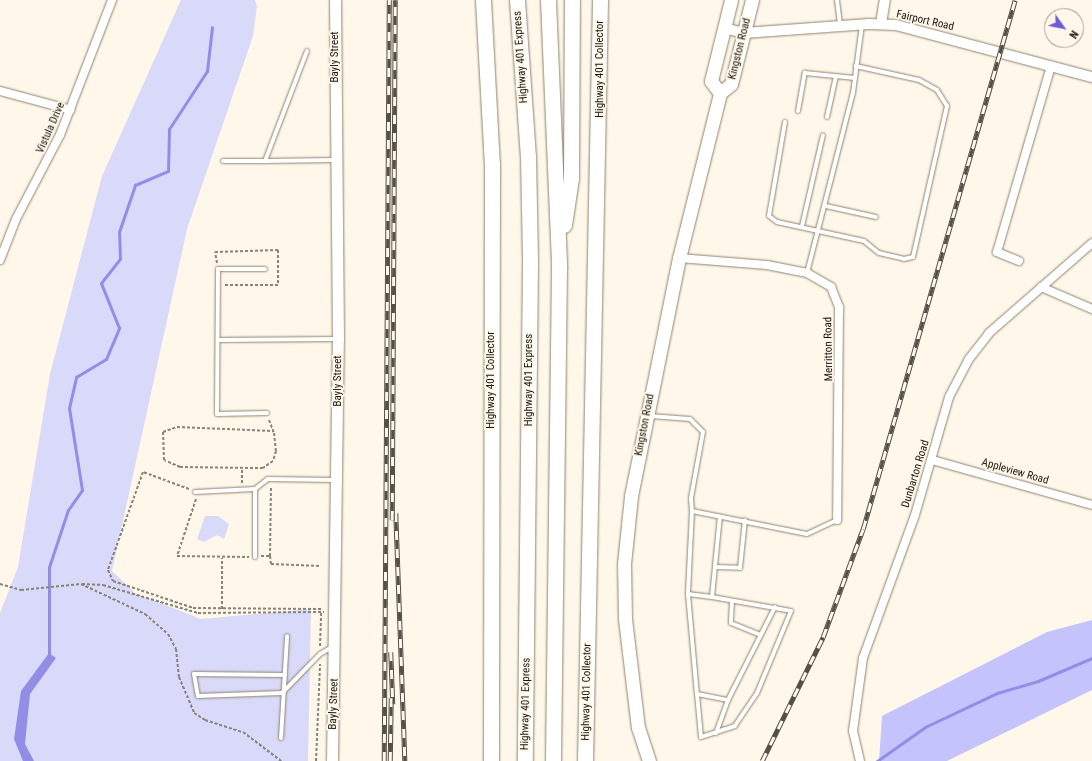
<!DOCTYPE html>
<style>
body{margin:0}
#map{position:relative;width:1092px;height:761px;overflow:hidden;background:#fff8ea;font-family:"Roboto Condensed",sans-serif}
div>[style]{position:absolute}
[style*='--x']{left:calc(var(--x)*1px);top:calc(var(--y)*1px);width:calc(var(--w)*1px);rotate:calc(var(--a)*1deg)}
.green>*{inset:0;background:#d9d9f9}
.forest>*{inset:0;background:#c4c3fb}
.water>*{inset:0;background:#938de7}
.stream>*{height:3px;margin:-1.5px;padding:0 1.5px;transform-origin:1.5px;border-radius:1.5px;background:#938de7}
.path>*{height:2px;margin-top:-1px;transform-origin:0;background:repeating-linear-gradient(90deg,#888378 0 3px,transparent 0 5px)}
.roads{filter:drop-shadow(0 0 1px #8e836f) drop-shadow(0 0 1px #8e836f)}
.service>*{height:4px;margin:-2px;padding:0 2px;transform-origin:2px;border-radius:2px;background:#fff}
.minor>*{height:8px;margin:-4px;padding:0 4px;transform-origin:4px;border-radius:4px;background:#fff}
.tertiary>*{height:10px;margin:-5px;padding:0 5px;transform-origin:5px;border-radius:5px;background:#fff}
.secondary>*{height:11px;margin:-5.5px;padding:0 5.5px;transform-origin:5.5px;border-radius:5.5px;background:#fff}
.primary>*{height:13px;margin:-6.5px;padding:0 6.5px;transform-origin:6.5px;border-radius:6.5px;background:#fff}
.motorway>*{height:15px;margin:-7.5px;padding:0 7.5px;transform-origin:7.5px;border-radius:7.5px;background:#fff}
.rail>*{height:4.5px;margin-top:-2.25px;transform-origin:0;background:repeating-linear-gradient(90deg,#fff8ea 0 9px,#545046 0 18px);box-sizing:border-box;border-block:1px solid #545046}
span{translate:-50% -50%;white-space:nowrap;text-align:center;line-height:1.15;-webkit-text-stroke:3.5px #fff8ea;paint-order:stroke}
.street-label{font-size:11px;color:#19150d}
.north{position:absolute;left:1044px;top:8px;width:40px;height:40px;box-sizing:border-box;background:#fff8ea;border:1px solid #a39d92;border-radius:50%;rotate:123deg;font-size:11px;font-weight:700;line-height:16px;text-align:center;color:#19150d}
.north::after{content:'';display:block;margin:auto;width:14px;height:18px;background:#6d5cd6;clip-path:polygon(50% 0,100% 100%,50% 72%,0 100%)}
</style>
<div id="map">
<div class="green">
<div style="clip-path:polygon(181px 0,255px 0,257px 6px,253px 36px,187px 229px,112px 571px,135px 593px,201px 619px,311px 609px,308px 761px,0 761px,0 613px,18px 567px,50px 374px,102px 176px)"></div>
<div style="clip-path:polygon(205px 516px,218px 516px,229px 524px,224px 539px,217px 535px,204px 542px,197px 539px)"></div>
</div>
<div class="forest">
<div style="clip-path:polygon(1092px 620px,1092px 690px,947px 761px,879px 761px,882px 716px,1047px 632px)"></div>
</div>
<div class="water">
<div style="clip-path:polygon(49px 653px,56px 658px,30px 694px,25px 744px,34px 761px,23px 761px,14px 739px,21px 691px)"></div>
</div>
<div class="stream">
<div style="--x:49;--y:653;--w:86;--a:-90"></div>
<div style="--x:49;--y:567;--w:60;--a:-71.6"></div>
<div style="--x:68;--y:510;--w:24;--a:-55"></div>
<div style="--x:82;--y:490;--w:83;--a:-99"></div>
<div style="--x:69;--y:408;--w:32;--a:-77"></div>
<div style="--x:76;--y:377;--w:35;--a:-31"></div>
<div style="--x:106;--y:359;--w:34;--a:-67"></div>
<div style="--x:119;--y:328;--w:48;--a:-111.8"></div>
<div style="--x:101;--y:283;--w:31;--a:-52"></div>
<div style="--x:120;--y:259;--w:27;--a:-92"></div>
<div style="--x:119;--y:232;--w:50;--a:-71.2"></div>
<div style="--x:135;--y:185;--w:36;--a:-23"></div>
<div style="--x:168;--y:171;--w:42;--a:-88.6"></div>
<div style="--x:169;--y:129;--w:69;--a:-56.8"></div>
<div style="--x:207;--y:71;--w:44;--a:-83.5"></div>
<div style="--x:877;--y:761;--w:59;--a:-35.3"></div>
<div style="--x:925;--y:727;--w:80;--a:-25.3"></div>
<div style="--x:997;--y:693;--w:43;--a:-16.3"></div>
<div style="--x:1038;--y:681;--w:59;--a:-23.1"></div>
</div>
<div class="path">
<div style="--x:217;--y:263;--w:11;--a:-100"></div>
<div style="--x:215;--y:252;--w:63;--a:-1.8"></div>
<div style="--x:278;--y:250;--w:35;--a:90"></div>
<div style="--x:278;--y:285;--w:55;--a:180"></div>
<div style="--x:269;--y:420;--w:14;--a:69"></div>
<div style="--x:274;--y:433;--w:18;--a:84"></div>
<div style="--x:276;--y:451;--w:10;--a:107"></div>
<div style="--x:273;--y:461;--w:12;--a:145"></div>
<div style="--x:263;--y:468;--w:83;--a:-179.3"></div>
<div style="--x:180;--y:467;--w:17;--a:-156"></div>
<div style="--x:164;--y:460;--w:28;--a:-92"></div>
<div style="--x:163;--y:432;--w:15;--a:-20"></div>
<div style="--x:177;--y:427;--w:96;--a:2.4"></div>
<div style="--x:242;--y:483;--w:15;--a:-90"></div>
<div style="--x:189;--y:489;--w:49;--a:-159.7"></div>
<div style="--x:143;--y:472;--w:104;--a:109.7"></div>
<div style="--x:108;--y:570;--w:12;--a:66"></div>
<div style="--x:113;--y:581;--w:84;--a:18.6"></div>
<div style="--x:193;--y:608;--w:128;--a:0.4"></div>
<div style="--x:196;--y:499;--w:60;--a:108.4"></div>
<div style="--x:177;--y:556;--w:72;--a:0.8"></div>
<div style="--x:261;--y:556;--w:9;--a:0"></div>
<div style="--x:270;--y:556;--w:70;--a:-89.2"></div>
<div style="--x:270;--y:556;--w:8;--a:83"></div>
<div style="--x:271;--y:564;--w:50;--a:2.3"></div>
<div style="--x:0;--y:584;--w:22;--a:16"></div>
<div style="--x:21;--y:590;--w:60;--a:-5.7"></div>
<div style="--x:81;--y:584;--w:71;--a:25.1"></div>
<div style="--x:145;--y:614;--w:30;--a:41"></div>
<div style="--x:168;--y:634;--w:17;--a:62"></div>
<div style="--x:176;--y:649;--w:28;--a:84"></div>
<div style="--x:179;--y:677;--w:39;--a:67"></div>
<div style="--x:194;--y:713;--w:13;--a:32"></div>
<div style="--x:205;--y:720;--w:40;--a:18"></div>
<div style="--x:243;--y:732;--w:48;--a:37.3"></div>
<div style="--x:82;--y:584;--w:21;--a:3"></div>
<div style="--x:103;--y:585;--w:99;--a:16.4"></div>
<div style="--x:198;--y:613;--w:126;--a:-0.5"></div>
<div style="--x:222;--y:609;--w:51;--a:-90"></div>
<div style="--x:320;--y:646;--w:34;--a:-88"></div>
<div style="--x:316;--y:761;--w:97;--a:-87.6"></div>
</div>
<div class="roads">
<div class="service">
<div style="--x:837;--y:0;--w:25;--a:83"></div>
<div style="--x:307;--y:51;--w:118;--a:110.9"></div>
<div style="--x:265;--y:161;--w:70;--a:-0.8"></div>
<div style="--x:798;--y:111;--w:39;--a:-80"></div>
<div style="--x:805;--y:73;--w:50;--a:5.7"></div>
<div style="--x:827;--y:117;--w:42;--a:-77.6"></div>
<div style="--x:785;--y:122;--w:95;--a:99.7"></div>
<div style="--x:769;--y:216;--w:10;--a:37"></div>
<div style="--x:777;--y:222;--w:89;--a:12.3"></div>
<div style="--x:864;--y:241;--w:19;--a:39"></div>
<div style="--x:879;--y:253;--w:26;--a:13"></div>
<div style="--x:904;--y:259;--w:9;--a:-13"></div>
<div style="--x:913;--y:257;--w:155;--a:-77.3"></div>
<div style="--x:947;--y:106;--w:19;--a:-122"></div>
<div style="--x:937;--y:90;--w:21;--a:-151"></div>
<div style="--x:919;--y:80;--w:65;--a:-167.5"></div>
<div style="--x:223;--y:161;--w:42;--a:0"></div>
<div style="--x:826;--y:206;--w:51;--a:12.4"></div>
<div style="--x:802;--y:226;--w:93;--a:-77"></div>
<div style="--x:265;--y:269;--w:47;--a:180"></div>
<div style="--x:218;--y:269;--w:145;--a:90.4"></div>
<div style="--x:217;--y:414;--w:50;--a:-1.1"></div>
<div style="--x:807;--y:273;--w:186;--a:-75.7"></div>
<div style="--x:853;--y:93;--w:69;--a:-82.5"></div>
<div style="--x:219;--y:340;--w:117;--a:-0.5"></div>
<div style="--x:650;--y:416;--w:40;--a:4.3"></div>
<div style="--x:690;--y:419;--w:18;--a:45"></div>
<div style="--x:703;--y:432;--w:67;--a:100.3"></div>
<div style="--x:691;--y:498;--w:13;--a:86"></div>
<div style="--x:692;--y:511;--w:117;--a:11.3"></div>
<div style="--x:807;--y:534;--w:33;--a:-25"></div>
<div style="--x:195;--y:492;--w:60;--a:-2.9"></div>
<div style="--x:255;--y:489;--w:16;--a:-38"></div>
<div style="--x:268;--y:479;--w:67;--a:0.9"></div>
<div style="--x:692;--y:511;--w:83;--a:92.8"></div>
<div style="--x:688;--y:594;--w:24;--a:7"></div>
<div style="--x:712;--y:597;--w:81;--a:-84.4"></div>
<div style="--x:255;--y:557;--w:68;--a:-90"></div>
<div style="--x:715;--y:567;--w:25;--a:2"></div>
<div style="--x:740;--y:568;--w:48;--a:-84.1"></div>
<div style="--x:688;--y:594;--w:100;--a:84.9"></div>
<div style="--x:712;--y:597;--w:80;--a:10"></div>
<div style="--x:791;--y:611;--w:89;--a:112.5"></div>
<div style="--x:757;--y:693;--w:40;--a:124"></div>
<div style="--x:735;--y:726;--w:36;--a:162"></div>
<div style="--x:701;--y:737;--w:43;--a:-95.3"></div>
<div style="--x:697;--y:694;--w:32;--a:11"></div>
<div style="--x:732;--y:601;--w:22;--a:93"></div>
<div style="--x:731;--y:623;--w:31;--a:22"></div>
<div style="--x:285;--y:675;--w:91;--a:-179.4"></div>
<div style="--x:194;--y:674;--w:22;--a:80"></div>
<div style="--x:198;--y:696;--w:84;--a:-2"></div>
<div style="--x:282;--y:693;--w:54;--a:-45.7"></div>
<div style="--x:320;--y:654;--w:14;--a:-30"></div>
<div style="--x:716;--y:733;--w:35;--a:-70"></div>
<div style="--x:728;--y:700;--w:104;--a:-63.2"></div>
<div style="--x:281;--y:738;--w:102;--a:-86.6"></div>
</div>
<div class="minor">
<div style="--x:0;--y:91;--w:73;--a:15"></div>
<div style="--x:679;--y:258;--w:88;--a:4.5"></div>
<div style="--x:767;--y:265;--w:41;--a:11.3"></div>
<div style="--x:807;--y:273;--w:28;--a:30"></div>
<div style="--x:831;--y:287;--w:22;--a:68"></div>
<div style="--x:839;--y:307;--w:213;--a:90.5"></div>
<div style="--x:0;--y:260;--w:44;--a:-68.7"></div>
<div style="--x:16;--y:219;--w:95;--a:-62.4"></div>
<div style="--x:60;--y:135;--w:145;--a:-68.9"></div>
<div style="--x:1019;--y:261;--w:24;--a:-158"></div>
<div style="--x:997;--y:252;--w:194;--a:-73.8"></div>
<div style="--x:1041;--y:287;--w:56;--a:23.3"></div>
<div style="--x:932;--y:460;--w:166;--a:15.7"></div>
<div style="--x:860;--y:761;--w:31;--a:-103"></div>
<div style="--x:853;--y:731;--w:74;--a:-82.2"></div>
<div style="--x:863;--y:658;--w:152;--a:-70"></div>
<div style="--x:915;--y:515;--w:123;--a:-73.9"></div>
<div style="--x:949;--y:397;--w:43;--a:-62.2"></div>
<div style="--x:969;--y:359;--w:33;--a:-52"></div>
<div style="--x:989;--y:333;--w:137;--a:-41.1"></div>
</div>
<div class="tertiary">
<div style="--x:881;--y:24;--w:24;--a:-81"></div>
<div style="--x:724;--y:28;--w:21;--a:14"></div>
<div style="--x:744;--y:33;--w:125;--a:-4.1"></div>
<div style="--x:869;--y:24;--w:27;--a:2"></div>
<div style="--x:896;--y:25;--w:203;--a:14.9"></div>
</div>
<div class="secondary">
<div style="--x:332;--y:761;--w:422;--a:-89.2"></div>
<div style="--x:338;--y:339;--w:339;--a:-90.5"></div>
</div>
<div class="primary">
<div style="--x:720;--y:93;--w:15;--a:-127"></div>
<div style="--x:711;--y:81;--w:83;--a:-76.1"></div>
<div style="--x:649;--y:761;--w:35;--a:-108"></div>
<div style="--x:638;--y:728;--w:110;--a:-96.8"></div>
<div style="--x:625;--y:619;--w:55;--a:-91"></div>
<div style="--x:624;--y:564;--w:68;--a:-84.1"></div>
<div style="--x:631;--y:496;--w:243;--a:-78.6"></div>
<div style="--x:679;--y:258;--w:170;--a:-76"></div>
<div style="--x:720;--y:93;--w:14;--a:-39"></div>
<div style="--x:731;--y:84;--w:87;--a:-76"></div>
</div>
<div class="motorway">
<div style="--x:483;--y:0;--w:164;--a:86.9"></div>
<div style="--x:492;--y:164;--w:597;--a:90.1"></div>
<div style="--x:517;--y:0;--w:156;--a:86"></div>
<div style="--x:528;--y:156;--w:107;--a:88.9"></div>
<div style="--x:530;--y:263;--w:498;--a:90.6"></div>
<div style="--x:548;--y:0;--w:268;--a:87.6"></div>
<div style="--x:559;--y:268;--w:493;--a:90.7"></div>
<div style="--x:564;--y:225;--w:48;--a:-81.5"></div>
<div style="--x:571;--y:178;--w:178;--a:-89.7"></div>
<div style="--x:585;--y:761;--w:761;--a:-88.87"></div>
</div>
</div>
<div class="rail">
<div style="--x:396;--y:513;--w:248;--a:87.9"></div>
<div style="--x:392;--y:520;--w:520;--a:-89.67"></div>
<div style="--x:391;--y:652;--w:52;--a:87.8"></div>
<div style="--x:384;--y:761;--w:761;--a:-89.62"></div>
<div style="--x:390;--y:761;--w:63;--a:-89.1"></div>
<div style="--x:762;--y:761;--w:138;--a:-63.8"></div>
<div style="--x:823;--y:637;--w:115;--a:-69.7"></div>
<div style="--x:863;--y:529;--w:550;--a:-73.97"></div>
</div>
<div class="street-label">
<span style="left:925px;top:21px;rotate:13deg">Fairport Road</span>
<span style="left:740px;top:49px;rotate:-76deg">Kingston Road</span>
<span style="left:335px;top:57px;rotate:-90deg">Bayly Street</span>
<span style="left:521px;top:57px;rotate:-94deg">Highway 401 Express</span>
<span style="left:600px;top:69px;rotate:-90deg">Highway 401 Collector</span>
<span style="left:51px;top:128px;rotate:-66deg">Vistula Drive</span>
<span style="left:829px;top:349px;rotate:-91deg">Merritton Road</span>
<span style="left:491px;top:380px;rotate:-90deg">Highway 401 Collector</span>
<span style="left:529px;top:380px;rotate:-90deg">Highway 401 Express</span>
<span style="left:338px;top:381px;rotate:-90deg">Bayly Street</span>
<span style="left:645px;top:425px;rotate:-79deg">Kingston Road</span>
<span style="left:1015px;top:472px;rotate:16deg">Appleview Road</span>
<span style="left:916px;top:474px;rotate:-73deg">Dunbarton Road</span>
<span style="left:587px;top:692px;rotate:-89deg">Highway 401 Collector</span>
<span style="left:334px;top:704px;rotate:-88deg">Bayly Street</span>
<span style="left:526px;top:704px;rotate:-89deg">Highway 401 Express</span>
</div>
<div class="north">N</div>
</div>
